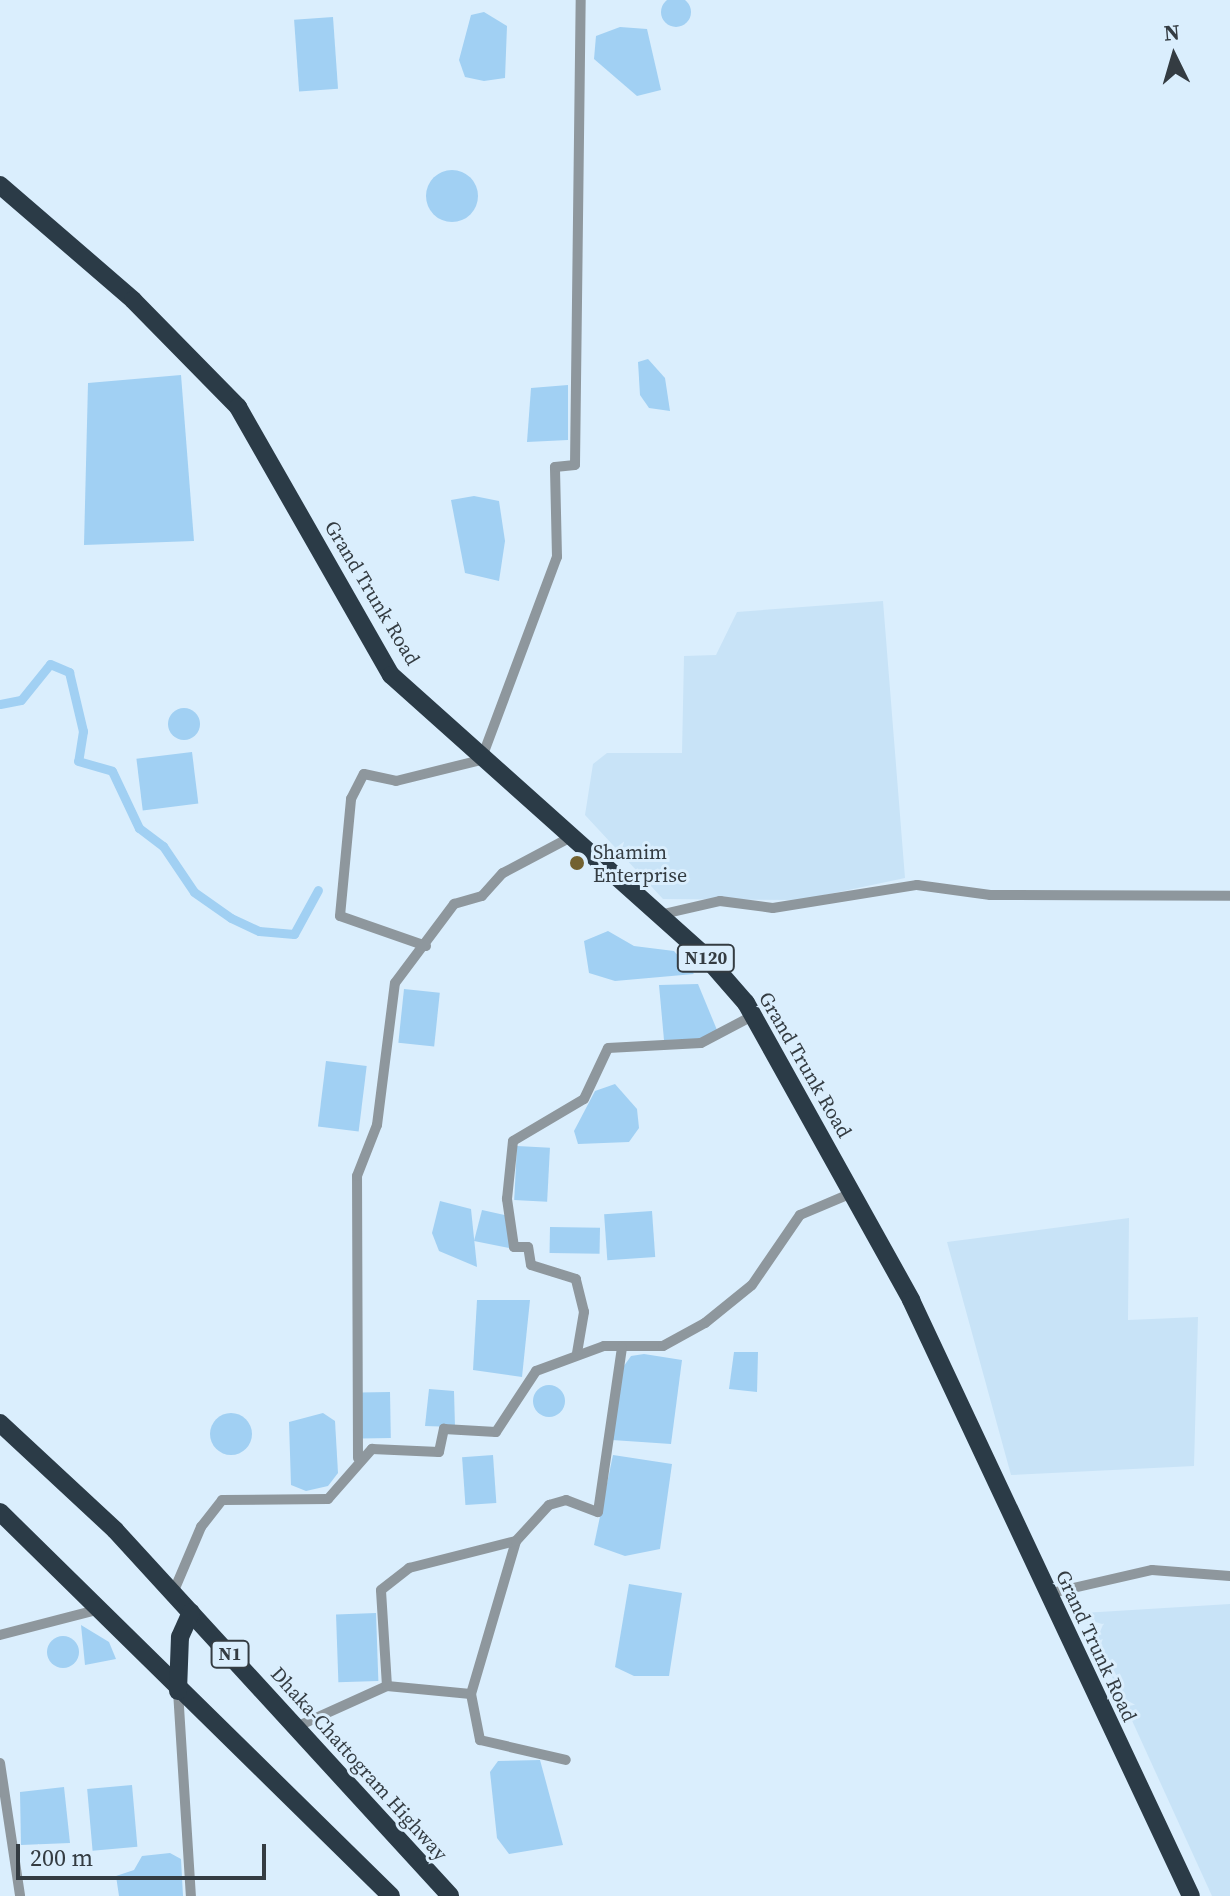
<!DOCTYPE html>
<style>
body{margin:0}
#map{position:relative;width:1230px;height:1896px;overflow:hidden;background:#daeefd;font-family:"Source Serif 4",serif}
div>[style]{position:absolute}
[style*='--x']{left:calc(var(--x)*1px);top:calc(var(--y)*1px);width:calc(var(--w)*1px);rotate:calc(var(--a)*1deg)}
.built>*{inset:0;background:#c8e3f7}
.water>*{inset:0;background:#a1d0f3;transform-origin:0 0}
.round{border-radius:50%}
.canal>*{height:9px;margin:-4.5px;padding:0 4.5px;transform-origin:4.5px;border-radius:4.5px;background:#a1d0f3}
.street>*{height:10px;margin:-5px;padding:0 5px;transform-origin:5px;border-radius:5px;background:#8e979d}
.highway>*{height:18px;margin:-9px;padding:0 9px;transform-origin:9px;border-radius:9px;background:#2b3b47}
.dots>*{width:22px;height:22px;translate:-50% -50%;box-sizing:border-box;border:4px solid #daeefd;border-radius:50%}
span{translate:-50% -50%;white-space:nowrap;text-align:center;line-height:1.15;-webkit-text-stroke:6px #daeefd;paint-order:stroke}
.shield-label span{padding:2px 6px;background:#daeefd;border:2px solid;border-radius:6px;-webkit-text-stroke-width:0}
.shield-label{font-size:18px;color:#343c42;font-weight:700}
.street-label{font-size:20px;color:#343c42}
.poi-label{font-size:20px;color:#343c42}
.left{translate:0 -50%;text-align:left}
.north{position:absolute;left:1134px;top:16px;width:80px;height:80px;-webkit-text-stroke:6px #daeefd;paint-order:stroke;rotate:355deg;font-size:22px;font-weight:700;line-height:32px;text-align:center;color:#343c42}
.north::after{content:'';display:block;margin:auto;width:28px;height:36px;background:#343c42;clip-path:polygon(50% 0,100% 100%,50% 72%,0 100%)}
.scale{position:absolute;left:16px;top:1844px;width:250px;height:36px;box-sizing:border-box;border:4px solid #343c42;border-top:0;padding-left:10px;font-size:24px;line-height:28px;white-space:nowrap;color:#343c42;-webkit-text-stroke:6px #daeefd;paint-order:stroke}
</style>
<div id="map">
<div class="built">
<div style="clip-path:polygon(883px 601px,905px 878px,801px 900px,663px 899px,585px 815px,593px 764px,607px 753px,682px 753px,684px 656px,716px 655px,737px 612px)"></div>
<div style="clip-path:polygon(1129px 1218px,1128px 1320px,1198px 1317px,1194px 1466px,1011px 1475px,947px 1242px)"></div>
<div style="clip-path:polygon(1230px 1604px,1230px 1896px,1212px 1896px,1083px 1613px)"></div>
</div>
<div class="water">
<div class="round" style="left:661px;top:-3px;width:30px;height:30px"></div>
<div style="clip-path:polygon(484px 12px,507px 26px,505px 78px,484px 81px,465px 77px,459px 60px,471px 15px)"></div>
<div style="left:333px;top:17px;width:72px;height:39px;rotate:86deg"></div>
<div style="clip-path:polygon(620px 27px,647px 29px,661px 90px,637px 96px,594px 59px,596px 36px)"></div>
<div class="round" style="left:426px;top:170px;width:52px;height:52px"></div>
<div style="clip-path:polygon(648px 359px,665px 378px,670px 411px,649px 408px,640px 395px,638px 362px)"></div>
<div style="clip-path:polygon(181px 375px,194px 541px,84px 545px,88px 383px)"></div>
<div style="clip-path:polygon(568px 385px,568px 440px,527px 442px,531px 388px)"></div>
<div style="clip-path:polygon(474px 496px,499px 501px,505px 541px,499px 581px,465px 573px,451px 500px)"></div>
<div class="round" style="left:168px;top:708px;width:32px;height:32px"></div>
<div style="left:192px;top:752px;width:52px;height:56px;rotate:83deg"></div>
<div style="clip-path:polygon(608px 931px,634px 946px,674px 951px,694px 974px,615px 981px,589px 973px,584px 941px)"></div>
<div style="clip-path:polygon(698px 984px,717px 1030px,702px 1039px,664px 1040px,659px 985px)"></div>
<div style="left:404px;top:989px;width:36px;height:54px;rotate:6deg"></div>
<div style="left:326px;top:1061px;width:41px;height:66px;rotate:7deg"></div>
<div style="clip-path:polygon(615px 1084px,637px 1109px,639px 1128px,629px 1142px,578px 1144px,574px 1131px,595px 1091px)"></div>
<div style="left:517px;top:1146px;width:33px;height:54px;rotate:3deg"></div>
<div style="clip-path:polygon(440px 1201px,471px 1209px,477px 1267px,439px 1251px,432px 1233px)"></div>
<div style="clip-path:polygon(482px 1210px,509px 1216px,509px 1248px,474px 1241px)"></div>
<div style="left:652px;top:1211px;width:46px;height:48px;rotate:86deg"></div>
<div style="left:550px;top:1227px;width:50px;height:26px;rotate:1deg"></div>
<div style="clip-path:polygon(477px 1300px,530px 1300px,522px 1377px,473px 1370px)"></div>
<div style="clip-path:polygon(734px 1352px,758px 1352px,757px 1392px,729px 1389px)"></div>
<div style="clip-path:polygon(644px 1354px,682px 1360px,671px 1444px,612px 1440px,621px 1370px,631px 1356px)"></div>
<div class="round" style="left:533px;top:1385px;width:32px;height:32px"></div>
<div style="clip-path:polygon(429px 1389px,454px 1391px,455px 1427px,425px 1426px)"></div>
<div style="left:390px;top:1392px;width:46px;height:30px;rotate:89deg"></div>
<div class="round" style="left:210px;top:1413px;width:42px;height:42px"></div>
<div style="clip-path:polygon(323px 1413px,335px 1421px,338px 1473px,328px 1486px,306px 1491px,291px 1485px,289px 1422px)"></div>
<div style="left:493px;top:1455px;width:48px;height:31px;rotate:86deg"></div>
<div style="clip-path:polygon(613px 1455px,672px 1464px,660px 1549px,625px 1556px,594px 1545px)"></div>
<div style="clip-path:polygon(629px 1584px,682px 1593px,669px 1676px,634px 1676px,615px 1667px)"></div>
<div style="left:376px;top:1613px;width:68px;height:40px;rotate:88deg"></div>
<div style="clip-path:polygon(81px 1625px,109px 1642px,116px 1659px,85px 1665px)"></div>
<div class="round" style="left:47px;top:1636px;width:32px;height:32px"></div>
<div style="clip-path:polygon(540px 1760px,563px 1845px,509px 1854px,497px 1838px,490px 1772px,498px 1761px)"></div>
<div style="left:132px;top:1785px;width:62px;height:45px;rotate:85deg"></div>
<div style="clip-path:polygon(64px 1787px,70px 1843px,21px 1845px,20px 1792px)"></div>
<div style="clip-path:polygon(170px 1853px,181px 1859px,183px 1896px,119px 1896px,116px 1876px,134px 1870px,142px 1856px)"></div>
</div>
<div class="canal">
<div style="--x:0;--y:704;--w:21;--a:-11"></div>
<div style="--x:21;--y:700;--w:46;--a:-51.1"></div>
<div style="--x:50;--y:664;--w:21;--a:23"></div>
<div style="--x:69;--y:672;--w:61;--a:76.7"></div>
<div style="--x:83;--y:731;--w:30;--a:99"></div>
<div style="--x:78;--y:761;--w:35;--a:16"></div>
<div style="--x:112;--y:771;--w:63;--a:64.7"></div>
<div style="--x:139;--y:828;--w:30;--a:37"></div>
<div style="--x:163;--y:846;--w:55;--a:56"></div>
<div style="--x:194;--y:892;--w:45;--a:35.1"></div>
<div style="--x:231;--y:918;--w:31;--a:25"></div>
<div style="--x:259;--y:931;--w:35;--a:5"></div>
<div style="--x:294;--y:934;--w:50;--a:-61.4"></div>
</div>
<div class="street">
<div style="--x:659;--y:915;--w:63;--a:-12.9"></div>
<div style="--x:720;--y:901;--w:53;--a:7.5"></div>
<div style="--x:773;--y:908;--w:146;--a:-9.1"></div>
<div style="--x:917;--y:885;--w:74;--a:7.8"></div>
<div style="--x:990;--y:895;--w:240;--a:0.2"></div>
<div style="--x:426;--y:946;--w:91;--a:-160.8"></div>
<div style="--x:340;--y:916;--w:118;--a:-84.6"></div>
<div style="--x:351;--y:799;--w:28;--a:-63"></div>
<div style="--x:364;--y:774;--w:33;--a:12"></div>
<div style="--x:396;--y:781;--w:88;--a:-13.9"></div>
<div style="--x:481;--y:760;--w:217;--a:-69.5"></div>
<div style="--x:557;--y:557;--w:90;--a:-91.3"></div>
<div style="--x:555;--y:467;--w:20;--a:-6"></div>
<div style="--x:575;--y:465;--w:465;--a:-89.3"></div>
<div style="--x:577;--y:1353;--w:42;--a:-80.3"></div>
<div style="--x:584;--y:1312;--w:34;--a:-104"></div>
<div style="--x:576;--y:1279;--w:47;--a:-162.7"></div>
<div style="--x:531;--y:1265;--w:18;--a:-99"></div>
<div style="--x:528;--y:1247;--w:14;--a:180"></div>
<div style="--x:514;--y:1247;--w:49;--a:-98.3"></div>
<div style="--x:507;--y:1199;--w:58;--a:-84.1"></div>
<div style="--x:513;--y:1141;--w:82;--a:-30.6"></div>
<div style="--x:584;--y:1099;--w:56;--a:-64.8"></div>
<div style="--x:608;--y:1048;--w:93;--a:-3.1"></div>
<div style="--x:701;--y:1043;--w:60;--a:-27.8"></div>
<div style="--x:358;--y:1458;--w:282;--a:-90.2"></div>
<div style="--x:357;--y:1176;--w:55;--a:-68.6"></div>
<div style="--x:377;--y:1125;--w:143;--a:-82.8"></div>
<div style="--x:395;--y:983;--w:99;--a:-53.2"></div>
<div style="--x:454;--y:904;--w:29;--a:-16"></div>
<div style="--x:482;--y:896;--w:31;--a:-48"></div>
<div style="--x:503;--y:873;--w:79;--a:-27.9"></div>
<div style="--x:173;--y:1593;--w:72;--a:-67"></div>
<div style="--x:201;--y:1527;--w:34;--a:-52"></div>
<div style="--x:222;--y:1500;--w:106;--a:-0.5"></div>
<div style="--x:328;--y:1499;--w:67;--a:-48.7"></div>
<div style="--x:372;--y:1449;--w:67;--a:2.6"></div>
<div style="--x:439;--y:1452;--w:24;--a:-78"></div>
<div style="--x:444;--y:1429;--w:52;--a:3.3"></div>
<div style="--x:496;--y:1432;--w:73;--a:-56.7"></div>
<div style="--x:536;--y:1371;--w:72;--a:-20.2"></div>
<div style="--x:604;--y:1346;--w:59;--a:0"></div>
<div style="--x:663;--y:1346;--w:48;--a:-28.7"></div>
<div style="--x:705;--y:1323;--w:60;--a:-39"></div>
<div style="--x:752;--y:1285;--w:85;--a:-55.6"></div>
<div style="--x:800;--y:1215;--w:56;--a:-22.9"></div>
<div style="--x:1047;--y:1594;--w:108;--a:-12.9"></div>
<div style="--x:1152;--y:1570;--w:78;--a:4.4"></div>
<div style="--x:0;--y:1635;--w:100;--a:-14.5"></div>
<div style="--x:387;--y:1686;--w:84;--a:5.4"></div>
<div style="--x:471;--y:1694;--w:47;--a:78.9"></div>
<div style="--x:480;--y:1740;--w:88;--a:13.1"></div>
<div style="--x:178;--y:1691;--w:205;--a:86.4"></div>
<div style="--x:471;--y:1694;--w:159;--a:-73.6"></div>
<div style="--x:296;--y:1727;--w:100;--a:-24.3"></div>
<div style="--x:387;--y:1686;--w:96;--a:-93.6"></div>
<div style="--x:381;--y:1590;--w:36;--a:-38"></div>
<div style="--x:409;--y:1568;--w:110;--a:-14.2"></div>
<div style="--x:516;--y:1541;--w:49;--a:-47.5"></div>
<div style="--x:549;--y:1505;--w:18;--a:-16"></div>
<div style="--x:566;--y:1500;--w:34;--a:21"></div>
<div style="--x:598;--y:1512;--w:166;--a:-81.7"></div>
<div style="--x:0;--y:1763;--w:134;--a:81.4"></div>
</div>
<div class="highway">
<div style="--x:0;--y:185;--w:176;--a:40.8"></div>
<div style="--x:133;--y:300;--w:150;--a:45.5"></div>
<div style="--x:238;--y:407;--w:309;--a:60.3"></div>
<div style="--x:391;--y:675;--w:421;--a:41.8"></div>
<div style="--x:705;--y:956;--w:62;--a:48.9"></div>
<div style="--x:746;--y:1003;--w:340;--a:60.9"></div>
<div style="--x:911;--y:1300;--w:658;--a:64.84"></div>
<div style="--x:0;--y:1423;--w:157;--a:42.9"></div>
<div style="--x:115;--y:1530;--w:496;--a:47.5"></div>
<div style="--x:0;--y:1512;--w:548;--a:44.48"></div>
<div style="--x:178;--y:1691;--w:54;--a:-87.9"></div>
<div style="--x:180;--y:1637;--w:27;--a:-66"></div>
</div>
<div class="dots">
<div style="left:577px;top:863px;background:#736230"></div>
</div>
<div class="shield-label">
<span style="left:706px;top:958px">N120</span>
<span style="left:230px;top:1654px">N1</span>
</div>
<div class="street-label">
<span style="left:372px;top:593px;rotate:59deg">Grand Trunk Road</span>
<span style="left:805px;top:1065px;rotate:60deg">Grand Trunk Road</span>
<span style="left:1096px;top:1646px;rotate:65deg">Grand Trunk Road</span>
<span style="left:359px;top:1764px;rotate:48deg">Dhaka-Chattogram Highway</span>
</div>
<div class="poi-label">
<span class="left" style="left:593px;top:864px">Shamim<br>Enterprise</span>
</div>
<div class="north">N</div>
<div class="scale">200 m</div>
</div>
